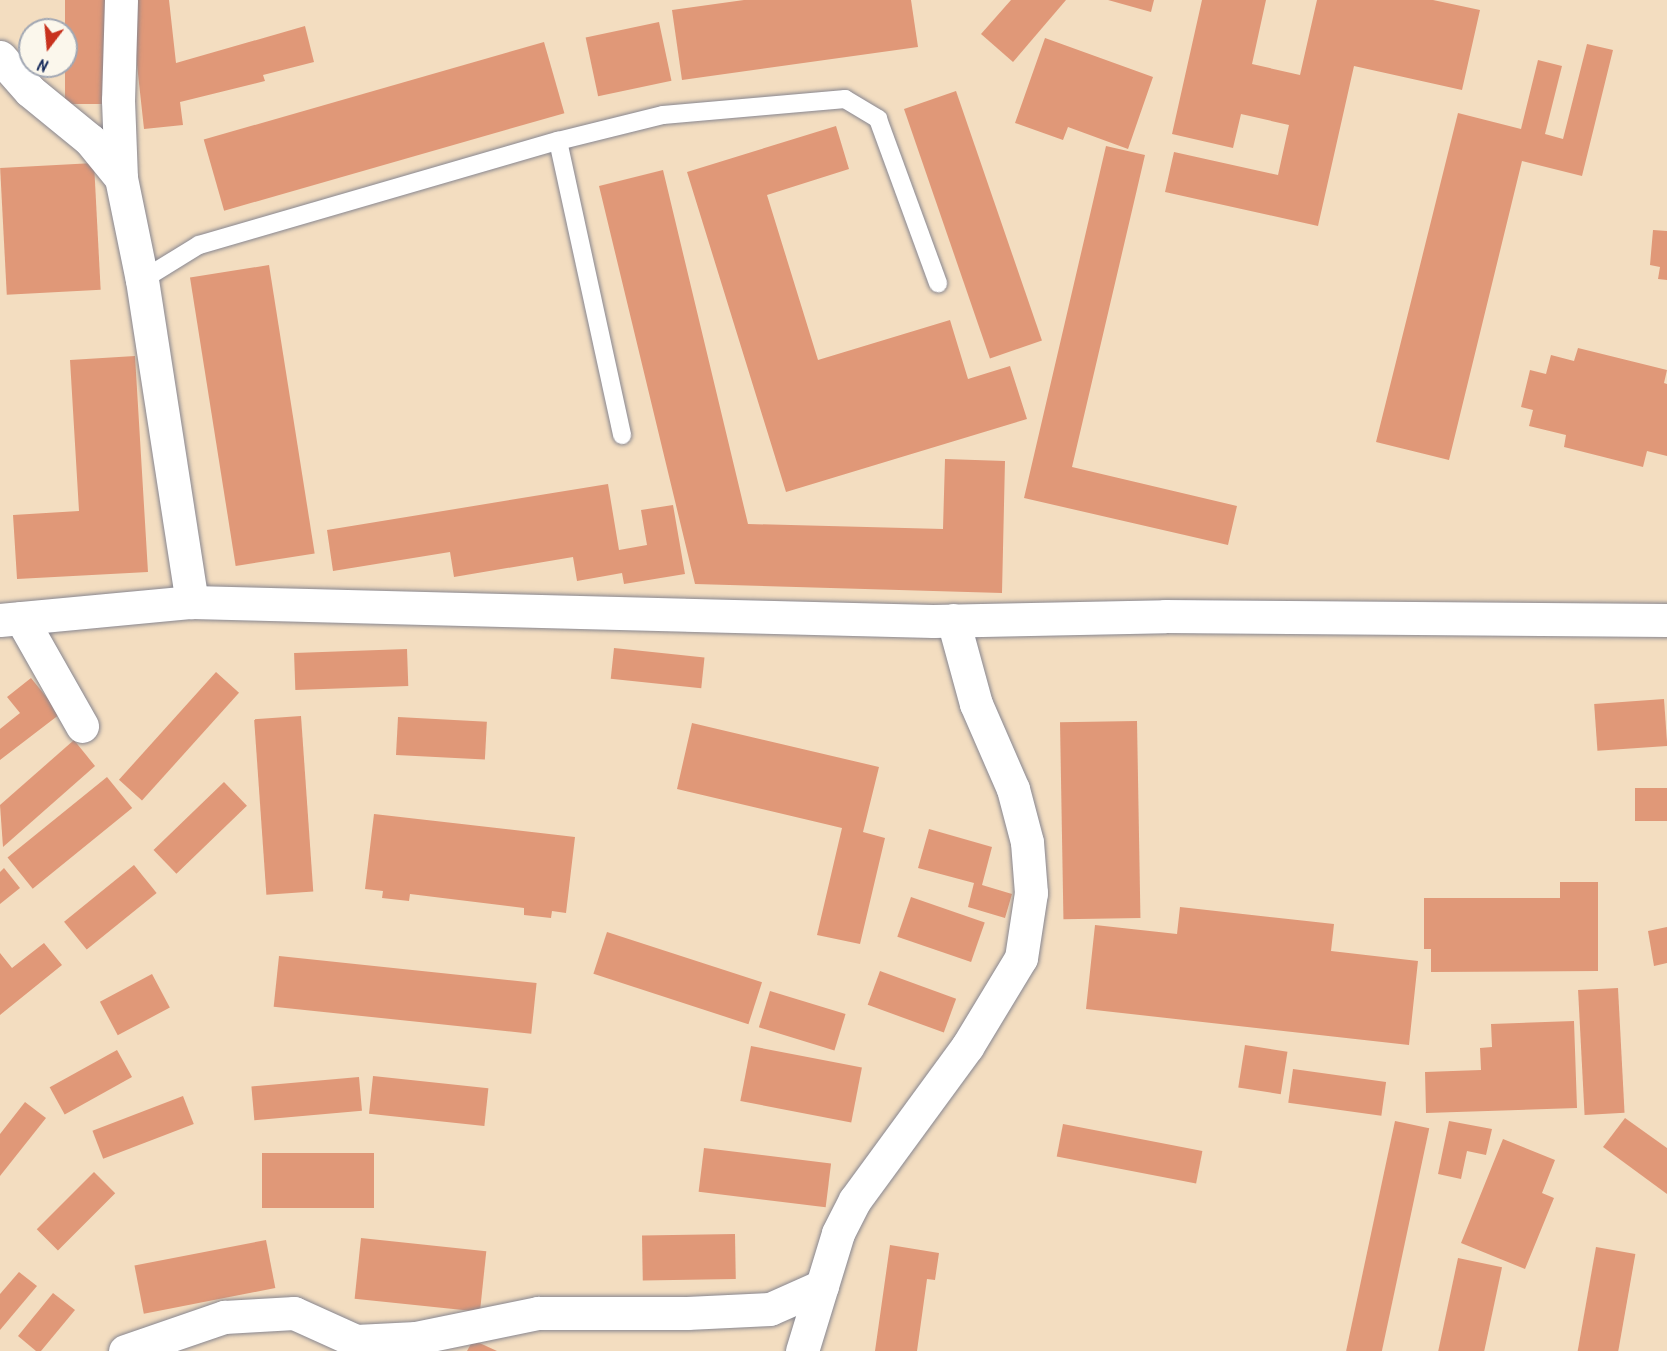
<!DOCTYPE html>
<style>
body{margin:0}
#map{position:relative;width:1667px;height:1351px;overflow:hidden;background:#f3ddc0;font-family:Kalam,sans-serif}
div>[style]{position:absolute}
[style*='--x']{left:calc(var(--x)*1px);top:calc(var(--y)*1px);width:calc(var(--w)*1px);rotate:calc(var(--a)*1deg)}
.building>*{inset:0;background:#e09878;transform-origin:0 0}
.roads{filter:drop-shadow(0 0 2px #87868f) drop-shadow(0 0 2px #87868f)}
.service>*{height:18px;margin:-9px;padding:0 9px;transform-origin:9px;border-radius:9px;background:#fff}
.minor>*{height:33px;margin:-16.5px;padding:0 16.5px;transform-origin:16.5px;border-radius:16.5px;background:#fff}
.tertiary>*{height:33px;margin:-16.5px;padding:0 16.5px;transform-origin:16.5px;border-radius:16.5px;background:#fff}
span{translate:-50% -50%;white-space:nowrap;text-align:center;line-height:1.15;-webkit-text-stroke:4.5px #fbf7ec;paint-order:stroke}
.north{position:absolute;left:18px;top:18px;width:60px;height:60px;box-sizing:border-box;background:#fbf7ec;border:2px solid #a1a7b3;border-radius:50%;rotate:196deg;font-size:16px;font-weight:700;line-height:24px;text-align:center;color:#1b2f5e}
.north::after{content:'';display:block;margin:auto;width:21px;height:27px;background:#c8321e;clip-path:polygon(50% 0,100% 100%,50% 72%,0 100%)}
</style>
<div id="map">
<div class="building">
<div style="left:65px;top:0;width:45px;height:104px"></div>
<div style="clip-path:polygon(130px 0,169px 0,176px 63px,305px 26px,314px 62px,263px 75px,265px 81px,180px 102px,183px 125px,144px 129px)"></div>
<div style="clip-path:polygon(744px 0,911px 0,918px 47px,682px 80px,672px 10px)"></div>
<div style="clip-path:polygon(1011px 0,1066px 0,1013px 62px,981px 34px)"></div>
<div style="clip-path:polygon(1108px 0,1154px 0,1151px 12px)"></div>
<div style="clip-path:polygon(1202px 0,1266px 0,1252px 64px,1300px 75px,1317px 0,1433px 0,1480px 10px,1462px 90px,1354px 66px,1318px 226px,1165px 192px,1174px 152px,1278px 175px,1289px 125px,1241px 114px,1233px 148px,1172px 134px)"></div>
<div style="left:659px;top:22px;width:60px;height:75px;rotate:78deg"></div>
<div style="clip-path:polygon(1045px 38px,1153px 77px,1128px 149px,1068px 127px,1063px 140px,1015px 123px)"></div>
<div style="left:544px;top:42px;width:74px;height:354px;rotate:74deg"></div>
<div style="clip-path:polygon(1587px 44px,1613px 50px,1582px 176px,1522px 161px,1449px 460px,1376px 442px,1458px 113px,1521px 129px,1538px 60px,1562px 66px,1545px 134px,1563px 139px)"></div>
<div style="left:956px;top:91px;width:264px;height:55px;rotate:71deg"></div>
<div style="clip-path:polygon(836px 126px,849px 169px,767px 195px,818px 360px,950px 320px,968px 379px,1010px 366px,1027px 419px,786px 492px,687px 172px)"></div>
<div style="clip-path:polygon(1106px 146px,1145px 155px,1072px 467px,1237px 506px,1228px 545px,1024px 498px)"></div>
<div style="left:94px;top:163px;width:127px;height:94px;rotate:87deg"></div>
<div style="clip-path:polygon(663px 170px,748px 524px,943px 529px,945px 459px,1005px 461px,1002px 593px,695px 584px,599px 186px)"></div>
<div style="clip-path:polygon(1653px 230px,1667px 231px,1667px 280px,1658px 279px,1660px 267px,1650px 265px)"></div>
<div style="left:269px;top:265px;width:292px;height:80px;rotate:81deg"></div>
<div style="clip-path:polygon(1578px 348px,1667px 370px,1664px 383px,1667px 384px,1667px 456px,1647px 451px,1643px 467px,1564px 447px,1566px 435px,1529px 426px,1533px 410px,1521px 407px,1530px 370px,1546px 374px,1551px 355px,1574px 361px)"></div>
<div style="clip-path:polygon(135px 356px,148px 572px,17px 579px,13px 515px,79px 511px,70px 360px)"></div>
<div style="clip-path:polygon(608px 484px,619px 550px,647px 545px,641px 510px,673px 505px,685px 574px,624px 584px,622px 573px,577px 581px,573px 557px,454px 577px,450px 552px,333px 571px,327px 530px)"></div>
<div style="left:614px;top:648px;width:91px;height:31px;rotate:6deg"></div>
<div style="left:407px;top:649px;width:37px;height:113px;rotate:88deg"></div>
<div style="left:216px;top:672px;width:31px;height:145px;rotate:42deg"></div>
<div style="clip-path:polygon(31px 678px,60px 714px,0 760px,0 729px,20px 713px,7px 697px)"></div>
<div style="left:1664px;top:699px;width:47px;height:70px;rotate:86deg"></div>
<div style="left:301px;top:716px;width:176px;height:47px;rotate:86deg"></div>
<div style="left:398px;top:717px;width:89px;height:38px;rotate:3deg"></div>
<div style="left:1137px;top:721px;width:197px;height:77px;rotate:89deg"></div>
<div style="clip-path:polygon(692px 723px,879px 767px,863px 832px,885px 838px,860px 944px,817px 935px,842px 828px,677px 789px)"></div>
<div style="clip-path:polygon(74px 740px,95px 766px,3px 847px,0 805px)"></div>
<div style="left:107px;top:777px;width:40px;height:128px;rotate:51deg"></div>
<div style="left:224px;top:782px;width:33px;height:98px;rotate:46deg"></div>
<div style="left:1635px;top:788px;width:32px;height:33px"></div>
<div style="clip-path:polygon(374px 814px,575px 837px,566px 913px,552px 911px,551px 918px,524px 915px,524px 908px,410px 894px,409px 901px,382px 898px,383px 891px,365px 889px)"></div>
<div style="clip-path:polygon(929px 829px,992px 847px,982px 885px,1012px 894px,1005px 918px,968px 907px,974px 883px,918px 868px)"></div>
<div style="left:134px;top:865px;width:36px;height:90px;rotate:51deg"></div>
<div style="clip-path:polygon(4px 868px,20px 888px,0 904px,0 872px)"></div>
<div style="clip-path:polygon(1560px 882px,1598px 882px,1598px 971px,1431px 972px,1431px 949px,1424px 949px,1424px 898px,1560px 898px)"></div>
<div style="left:911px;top:897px;width:78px;height:42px;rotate:19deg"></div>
<div style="clip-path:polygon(1180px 907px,1334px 924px,1331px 951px,1418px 961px,1409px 1045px,1086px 1009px,1095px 925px,1177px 934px)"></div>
<div style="clip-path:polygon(1667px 927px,1667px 963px,1654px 966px,1648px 931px)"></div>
<div style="left:607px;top:932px;width:163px;height:44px;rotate:18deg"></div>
<div style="clip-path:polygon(44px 943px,62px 965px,0 1015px,0 953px,12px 968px)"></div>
<div style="left:279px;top:956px;width:259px;height:51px;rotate:6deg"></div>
<div style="left:880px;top:971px;width:81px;height:36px;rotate:20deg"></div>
<div style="left:152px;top:974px;width:38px;height:59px;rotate:62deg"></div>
<div style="left:1618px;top:988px;width:125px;height:40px;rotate:87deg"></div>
<div style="left:770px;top:991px;width:79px;height:38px;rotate:17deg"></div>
<div style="clip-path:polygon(1574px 1021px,1577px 1108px,1426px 1113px,1425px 1072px,1481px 1070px,1480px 1048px,1492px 1047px,1491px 1024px)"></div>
<div style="left:1245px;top:1045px;width:43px;height:43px;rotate:9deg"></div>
<div style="left:751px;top:1046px;width:113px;height:56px;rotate:11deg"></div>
<div style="left:117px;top:1050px;width:31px;height:77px;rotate:61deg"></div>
<div style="left:1293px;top:1069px;width:94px;height:34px;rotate:8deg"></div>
<div style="left:373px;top:1076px;width:116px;height:38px;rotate:6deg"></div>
<div style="left:359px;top:1077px;width:34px;height:108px;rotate:85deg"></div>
<div style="left:183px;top:1096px;width:30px;height:97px;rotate:69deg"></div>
<div style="clip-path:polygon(25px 1102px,46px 1118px,0 1176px,0 1134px)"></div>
<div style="clip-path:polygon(1625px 1118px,1667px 1148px,1667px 1194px,1603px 1147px)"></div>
<div style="left:1395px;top:1121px;width:35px;height:235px;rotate:12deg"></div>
<div style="clip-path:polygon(1449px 1121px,1492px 1129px,1486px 1155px,1467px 1151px,1461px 1179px,1438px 1174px)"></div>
<div style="left:1063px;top:1124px;width:142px;height:33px;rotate:11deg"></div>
<div style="clip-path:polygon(1503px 1139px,1555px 1160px,1542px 1193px,1554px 1198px,1525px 1269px,1461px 1243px)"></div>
<div style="left:704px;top:1148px;width:128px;height:44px;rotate:7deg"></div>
<div style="left:262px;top:1153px;width:112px;height:55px"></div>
<div style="left:94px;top:1172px;width:30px;height:81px;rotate:45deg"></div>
<div style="left:735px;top:1234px;width:45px;height:93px;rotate:89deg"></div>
<div style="left:361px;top:1238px;width:126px;height:61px;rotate:6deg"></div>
<div style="left:266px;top:1240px;width:49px;height:134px;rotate:79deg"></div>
<div style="clip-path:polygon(890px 1245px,939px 1253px,935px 1280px,927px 1279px,917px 1351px,875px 1351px)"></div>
<div style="left:1596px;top:1247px;width:40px;height:106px;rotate:10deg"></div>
<div style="left:1458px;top:1258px;width:45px;height:95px;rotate:12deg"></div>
<div style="clip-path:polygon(19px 1272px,37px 1286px,0 1330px,0 1294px)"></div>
<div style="clip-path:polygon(53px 1293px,75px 1310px,41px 1351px,36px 1351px,18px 1336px)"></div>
<div style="clip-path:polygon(473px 1340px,497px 1351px,467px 1351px)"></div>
</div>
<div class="roads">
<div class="service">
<div style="--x:558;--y:141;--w:301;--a:77.7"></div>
<div style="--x:142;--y:280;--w:67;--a:-31.6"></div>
<div style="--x:199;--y:245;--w:374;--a:-16.2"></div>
<div style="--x:558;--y:141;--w:108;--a:-13.9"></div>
<div style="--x:663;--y:115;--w:183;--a:-5"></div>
<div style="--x:845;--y:99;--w:39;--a:31"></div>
<div style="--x:878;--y:119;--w:175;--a:69.9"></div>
</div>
<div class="minor">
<div style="--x:121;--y:0;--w:100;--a:91.7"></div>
<div style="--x:118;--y:100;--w:78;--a:87.8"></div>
<div style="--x:121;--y:178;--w:104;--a:78.4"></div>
<div style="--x:142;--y:280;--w:326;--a:81.2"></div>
<div style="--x:0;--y:57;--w:45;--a:48.6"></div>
<div style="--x:30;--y:91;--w:77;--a:39.2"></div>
<div style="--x:90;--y:140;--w:49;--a:50.8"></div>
<div style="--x:21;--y:618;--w:124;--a:60.5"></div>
<div style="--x:356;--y:1341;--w:60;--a:-2.9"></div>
<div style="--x:416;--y:1338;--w:125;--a:-11.6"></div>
<div style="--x:538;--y:1313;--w:149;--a:0"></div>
<div style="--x:687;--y:1313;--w:83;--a:-2.8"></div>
<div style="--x:770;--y:1309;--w:57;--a:-23.9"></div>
<div style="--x:125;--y:1351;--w:105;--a:-19"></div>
<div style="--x:224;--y:1317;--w:70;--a:-3.3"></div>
<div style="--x:294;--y:1313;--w:68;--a:24.3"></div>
<div style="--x:356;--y:1341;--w:10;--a:96"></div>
<div style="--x:802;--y:1351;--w:123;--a:-73"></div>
<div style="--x:838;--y:1233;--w:37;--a:-63"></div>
<div style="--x:855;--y:1200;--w:190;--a:-53.8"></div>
<div style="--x:967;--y:1047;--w:104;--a:-58.8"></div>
<div style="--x:1021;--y:958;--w:66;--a:-81.3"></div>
<div style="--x:1031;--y:893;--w:51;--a:-94.5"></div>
<div style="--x:1027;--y:842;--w:55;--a:-104.8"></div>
<div style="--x:1013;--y:789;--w:93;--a:-113.5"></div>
<div style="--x:976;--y:704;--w:87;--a:-105.3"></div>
</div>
<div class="tertiary">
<div style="--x:0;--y:620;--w:193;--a:-5.4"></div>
<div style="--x:192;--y:602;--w:741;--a:1.47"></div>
<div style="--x:933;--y:621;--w:232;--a:-1.2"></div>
<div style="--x:1165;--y:616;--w:502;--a:0.46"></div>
</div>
</div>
<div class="north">N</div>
</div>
